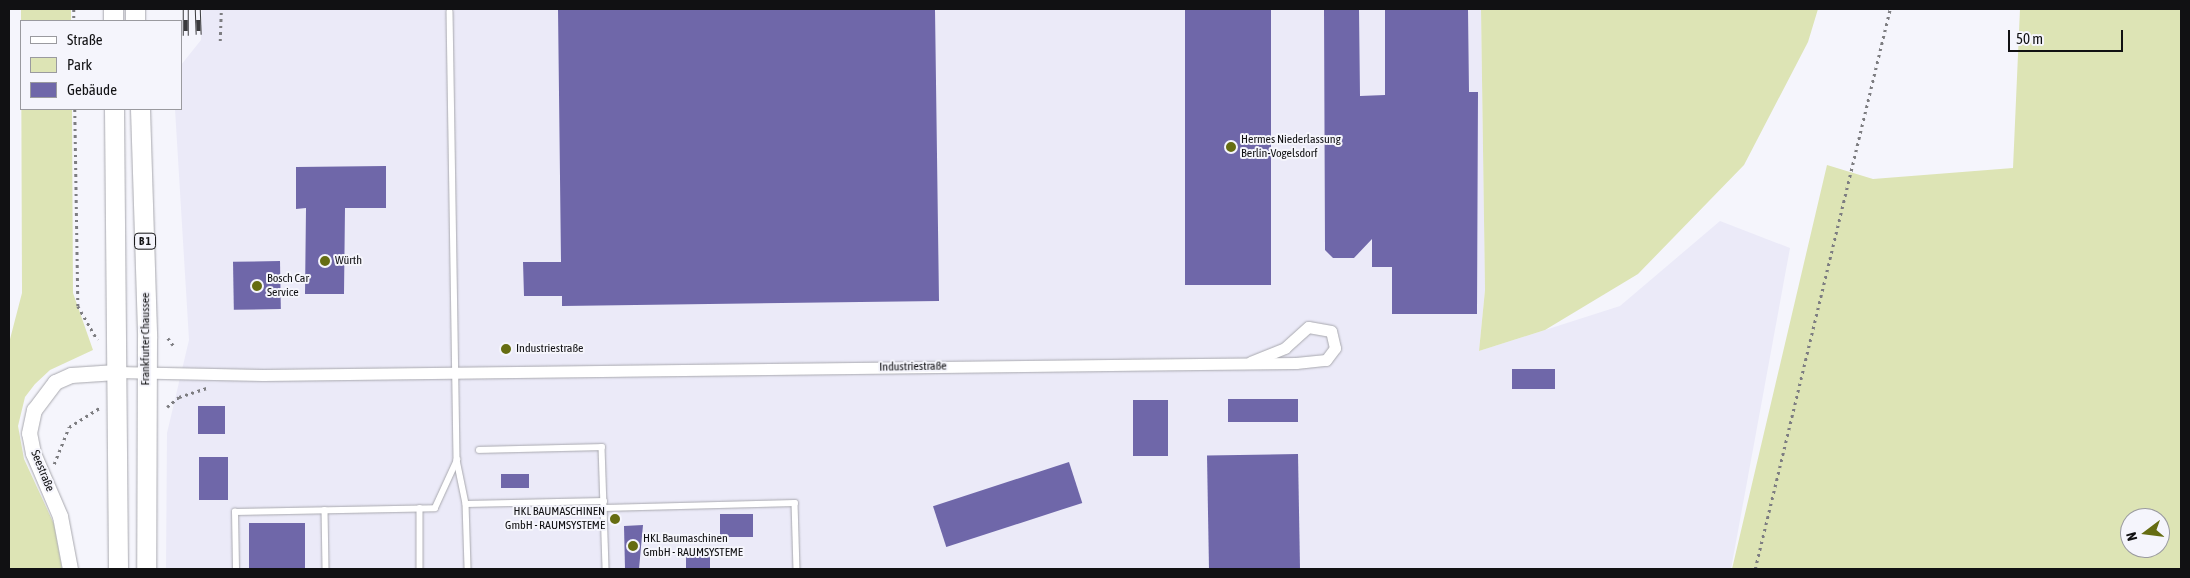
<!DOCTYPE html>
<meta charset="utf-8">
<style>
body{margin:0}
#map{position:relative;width:2190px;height:578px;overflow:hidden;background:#f5f5fc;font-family:"Asap Condensed",sans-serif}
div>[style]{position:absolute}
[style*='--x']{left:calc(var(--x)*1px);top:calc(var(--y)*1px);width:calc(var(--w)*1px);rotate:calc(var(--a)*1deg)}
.built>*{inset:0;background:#ebeaf8}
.green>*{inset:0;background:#dde4b5}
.building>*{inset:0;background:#6f67a9;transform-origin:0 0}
.path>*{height:2.5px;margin-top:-1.25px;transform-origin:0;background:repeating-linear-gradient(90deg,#7d7d81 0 2.5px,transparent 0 6.5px)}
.roads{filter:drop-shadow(0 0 1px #a8a8ae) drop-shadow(0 0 1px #a8a8ae)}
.service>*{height:5.5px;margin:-2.75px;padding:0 2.75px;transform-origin:2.75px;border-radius:2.75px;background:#fff}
.minor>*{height:11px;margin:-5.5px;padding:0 5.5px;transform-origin:5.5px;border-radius:5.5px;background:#fff}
.tertiary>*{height:15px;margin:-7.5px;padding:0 7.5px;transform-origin:7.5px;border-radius:7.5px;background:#fff}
.primary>*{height:19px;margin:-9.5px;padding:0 9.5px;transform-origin:9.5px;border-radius:9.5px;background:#fff}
.rail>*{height:5.5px;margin-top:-2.75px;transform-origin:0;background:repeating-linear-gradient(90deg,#f5f5fc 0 11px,#3a3a3d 0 22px);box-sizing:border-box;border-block:1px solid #3a3a3d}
.dots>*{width:14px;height:14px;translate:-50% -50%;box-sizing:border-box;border:2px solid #f5f5fc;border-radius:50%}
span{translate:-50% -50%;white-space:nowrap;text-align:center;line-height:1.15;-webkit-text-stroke:4px #f5f5fc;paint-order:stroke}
.shield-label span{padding:1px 4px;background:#f5f5fc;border:1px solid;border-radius:4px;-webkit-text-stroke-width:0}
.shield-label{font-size:11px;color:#111113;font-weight:700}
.poi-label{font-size:12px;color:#111113}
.left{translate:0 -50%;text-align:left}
.right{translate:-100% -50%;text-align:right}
.street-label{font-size:12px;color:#111113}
.frame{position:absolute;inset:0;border:10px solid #111113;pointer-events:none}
.legend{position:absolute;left:20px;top:20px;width:162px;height:90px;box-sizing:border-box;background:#f5f5fc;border:1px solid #9a9a9f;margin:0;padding:6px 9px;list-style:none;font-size:15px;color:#111113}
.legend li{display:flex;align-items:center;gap:10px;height:25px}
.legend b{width:25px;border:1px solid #9a9a9f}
.north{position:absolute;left:2120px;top:508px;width:50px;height:50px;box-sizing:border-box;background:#f5f5fc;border:1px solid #9a9a9f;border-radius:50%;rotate:255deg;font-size:14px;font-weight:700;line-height:20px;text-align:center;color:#111113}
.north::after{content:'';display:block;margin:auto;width:18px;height:22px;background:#666d12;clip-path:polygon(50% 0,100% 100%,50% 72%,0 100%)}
.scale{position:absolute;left:2008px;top:30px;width:115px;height:22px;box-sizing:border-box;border:2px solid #111113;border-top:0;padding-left:6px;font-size:15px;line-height:18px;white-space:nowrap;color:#111113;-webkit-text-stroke:4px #f5f5fc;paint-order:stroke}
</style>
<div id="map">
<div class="built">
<div style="clip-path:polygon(202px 9px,1481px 9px,1485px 290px,1479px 351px,1620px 306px,1720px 221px,1790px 248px,1731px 569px,166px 569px,167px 433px,189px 340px,175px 109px,181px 109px,181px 65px,201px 40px)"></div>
</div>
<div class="green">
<div style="clip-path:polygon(21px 9px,71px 9px,71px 21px,21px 21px,21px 109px,72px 109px,73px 293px,93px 350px,50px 370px,35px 384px,25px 397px,18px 426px,24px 459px,54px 524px,62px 569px,9px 569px,9px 343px,22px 293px)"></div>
<div style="clip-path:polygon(1481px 9px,1818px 9px,1808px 42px,1744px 165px,1638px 274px,1545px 330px,1479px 351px,1485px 290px)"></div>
<div style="clip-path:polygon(evenodd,2020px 9px,2181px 9px,2181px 569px,1732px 569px,1827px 165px,1873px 179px,2013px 168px,2020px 9px,2130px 518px,2160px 518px,2160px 548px,2130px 548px,2130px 518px)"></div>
</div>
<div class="building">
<div style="clip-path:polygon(558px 9px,935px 9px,939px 301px,562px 306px,562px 296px,524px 296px,523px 262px,561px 262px)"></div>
<div style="left:1185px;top:9px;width:86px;height:276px"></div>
<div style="clip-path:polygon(1324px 9px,1359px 9px,1360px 96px,1385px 95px,1385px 9px,1468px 9px,1469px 92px,1478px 92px,1477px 314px,1392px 314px,1392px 267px,1372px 267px,1372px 239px,1354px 258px,1333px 258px,1325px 250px)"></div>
<div style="clip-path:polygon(386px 166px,386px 208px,345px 208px,344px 294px,305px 294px,306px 208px,296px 209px,296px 167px)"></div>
<div style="left:280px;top:261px;width:48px;height:47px;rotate:89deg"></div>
<div style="left:1512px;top:369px;width:43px;height:20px"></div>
<div style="left:1298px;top:399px;width:23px;height:70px;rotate:90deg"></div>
<div style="left:1168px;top:400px;width:56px;height:35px;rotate:90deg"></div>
<div style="left:198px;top:406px;width:27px;height:28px"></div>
<div style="left:1298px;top:454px;width:115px;height:91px;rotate:89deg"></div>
<div style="left:199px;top:457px;width:29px;height:43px"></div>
<div style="left:1069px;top:462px;width:43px;height:143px;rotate:72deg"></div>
<div style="left:529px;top:474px;width:14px;height:28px;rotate:90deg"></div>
<div style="left:720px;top:514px;width:33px;height:23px"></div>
<div style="left:249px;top:523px;width:56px;height:46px"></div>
<div style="clip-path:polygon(643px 525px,639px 569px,625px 569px,624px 526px)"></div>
<div style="left:686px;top:547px;width:24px;height:22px"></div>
</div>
<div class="path">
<div style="--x:74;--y:9;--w:12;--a:90"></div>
<div style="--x:220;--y:41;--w:32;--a:-88"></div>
<div style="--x:75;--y:109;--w:197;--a:89.1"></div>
<div style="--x:78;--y:306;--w:39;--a:60"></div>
<div style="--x:168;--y:338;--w:9;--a:54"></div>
<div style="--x:167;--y:407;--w:16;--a:-40"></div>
<div style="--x:179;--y:397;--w:29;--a:-18"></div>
<div style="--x:54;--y:464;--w:40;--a:-68"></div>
<div style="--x:69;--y:427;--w:36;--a:-32"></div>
<div style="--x:1755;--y:569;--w:576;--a:-76.45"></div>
</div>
<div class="roads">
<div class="service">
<div style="--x:450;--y:12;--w:448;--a:89.1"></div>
<div style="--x:457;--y:460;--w:45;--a:78.4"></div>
<div style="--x:466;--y:504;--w:65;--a:88.2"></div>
<div style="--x:479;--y:450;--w:123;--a:-1.4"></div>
<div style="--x:602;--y:447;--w:122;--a:88.1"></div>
<div style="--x:466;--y:504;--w:138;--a:-1.2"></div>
<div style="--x:420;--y:508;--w:61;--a:90"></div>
<div style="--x:604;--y:508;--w:191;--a:-1.5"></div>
<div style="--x:795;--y:503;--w:66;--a:88.3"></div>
<div style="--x:325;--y:510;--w:59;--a:89"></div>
<div style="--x:236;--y:569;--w:57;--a:-91"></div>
<div style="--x:235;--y:512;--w:200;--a:-1.1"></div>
<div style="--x:435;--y:508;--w:53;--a:-65.4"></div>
</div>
<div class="minor">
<div style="--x:116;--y:372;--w:147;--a:1.2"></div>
<div style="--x:263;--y:375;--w:1033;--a:-0.67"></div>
<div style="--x:1296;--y:363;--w:30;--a:-6"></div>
<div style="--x:1326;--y:360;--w:15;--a:-53"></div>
<div style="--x:1335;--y:348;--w:17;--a:-103"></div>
<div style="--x:1331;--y:331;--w:23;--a:-170"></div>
<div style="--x:1308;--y:327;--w:31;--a:138"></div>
<div style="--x:1285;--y:348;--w:37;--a:158"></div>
</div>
<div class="tertiary">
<div style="--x:70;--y:569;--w:54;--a:-100.7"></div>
<div style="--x:60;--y:516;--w:69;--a:-113.2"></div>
<div style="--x:33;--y:453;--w:20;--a:-101"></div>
<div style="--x:29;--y:433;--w:24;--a:-78"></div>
<div style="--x:34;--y:410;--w:35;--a:-53"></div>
<div style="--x:55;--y:382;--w:17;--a:-24"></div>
<div style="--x:71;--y:375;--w:45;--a:-3.8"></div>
</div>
<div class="primary">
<div style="--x:113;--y:9;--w:12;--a:90"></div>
<div style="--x:135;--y:9;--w:12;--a:90"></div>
<div style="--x:114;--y:109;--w:460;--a:89.5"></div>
<div style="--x:140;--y:109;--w:229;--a:88.2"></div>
<div style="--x:147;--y:338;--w:231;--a:90.2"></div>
</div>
</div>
<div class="rail">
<div style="--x:186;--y:9;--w:27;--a:90"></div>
<div style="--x:198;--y:9;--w:26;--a:88"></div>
</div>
<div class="dots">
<div style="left:1231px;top:147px;background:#666d12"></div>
<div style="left:325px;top:261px;background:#666d12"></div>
<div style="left:257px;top:286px;background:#666d12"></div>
<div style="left:506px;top:349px;background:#666d12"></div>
<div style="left:615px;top:519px;background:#666d12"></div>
<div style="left:633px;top:546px;background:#666d12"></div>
</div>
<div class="shield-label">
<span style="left:145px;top:241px">B 1</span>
</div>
<div class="poi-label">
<span class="left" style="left:1241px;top:147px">Hermes Niederlassung<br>Berlin-Vogelsdorf</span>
<span class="left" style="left:335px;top:261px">Würth</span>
<span class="left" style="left:267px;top:286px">Bosch Car<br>Service</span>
<span class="left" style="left:516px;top:349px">Industriestraße</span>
<span class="right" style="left:605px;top:519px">HKL BAUMASCHINEN<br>GmbH - RAUMSYSTEME</span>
<span class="left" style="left:643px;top:546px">HKL Baumaschinen<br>GmbH - RAUMSYSTEME</span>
</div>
<div class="street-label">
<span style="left:146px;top:339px;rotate:-90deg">Frankfurter Chaussee</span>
<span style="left:913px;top:367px;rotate:-1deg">Industriestraße</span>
<span style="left:42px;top:471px;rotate:68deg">Seestraße</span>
</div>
<div class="frame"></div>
<ul class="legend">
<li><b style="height:6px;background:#fff"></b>Straße</li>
<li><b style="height:14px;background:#dde4b5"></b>Park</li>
<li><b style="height:14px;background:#6f67a9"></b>Gebäude</li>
</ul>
<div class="north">N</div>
<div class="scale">50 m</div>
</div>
